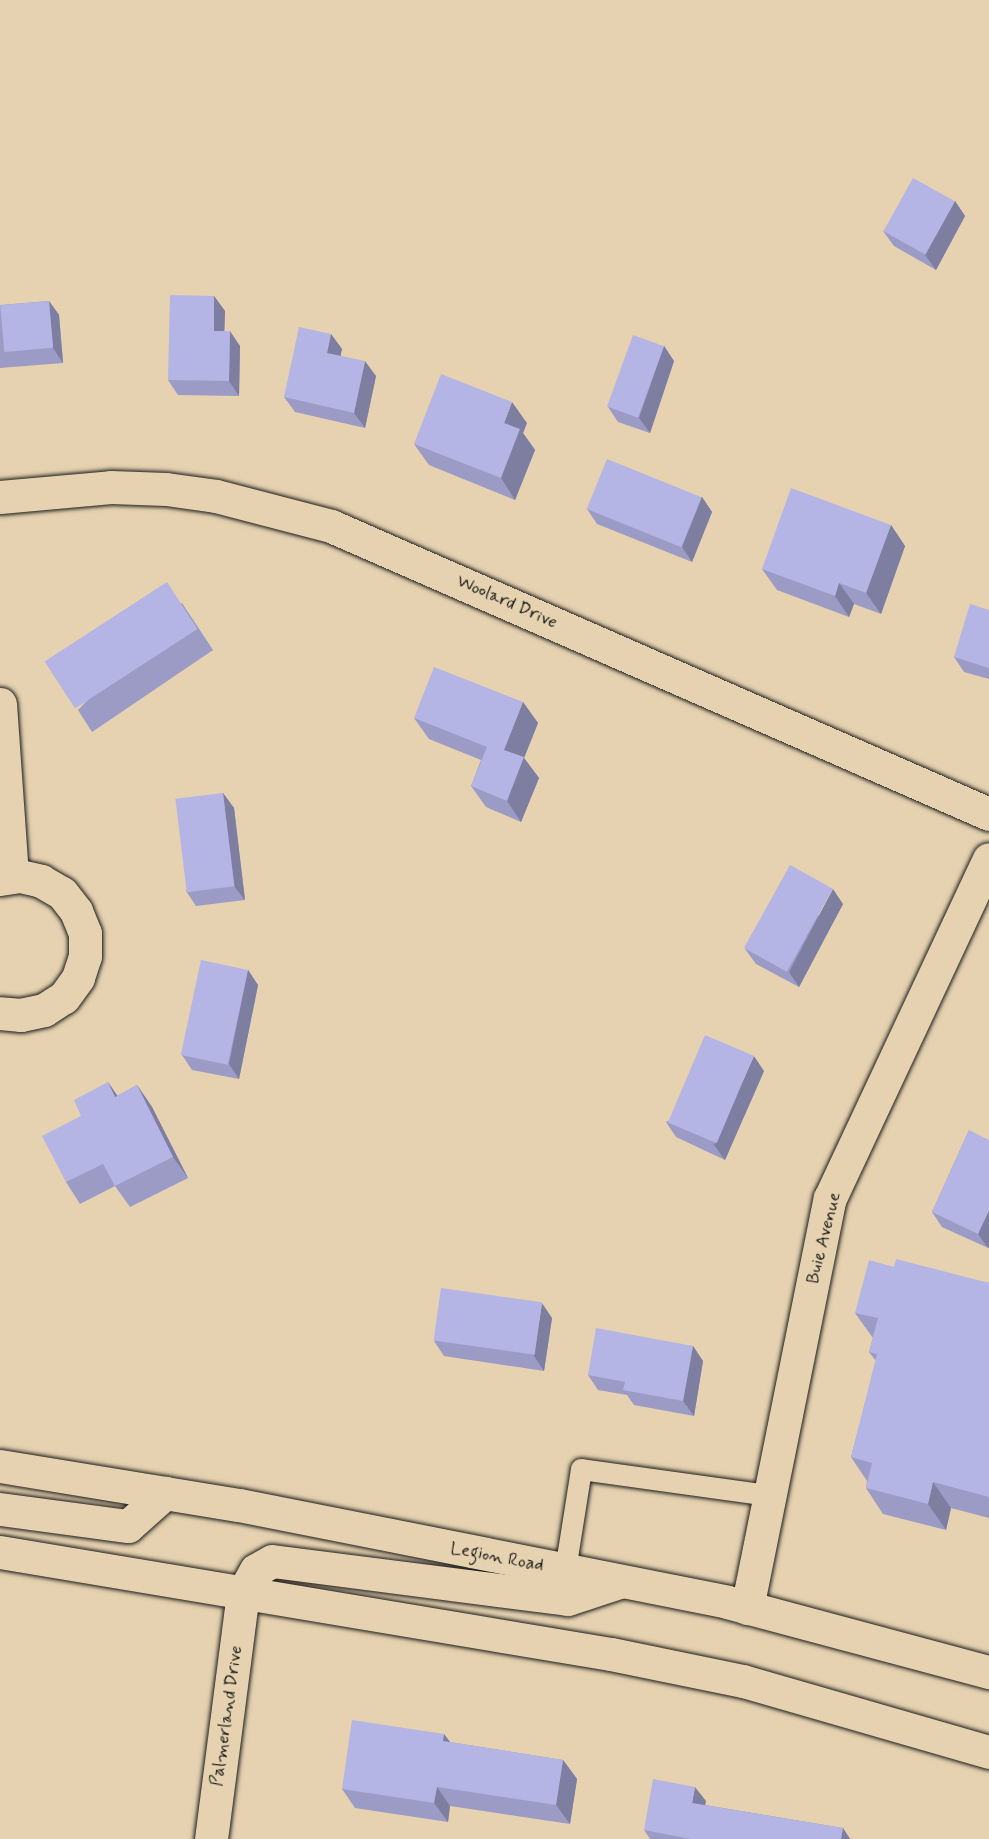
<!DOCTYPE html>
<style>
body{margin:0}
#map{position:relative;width:989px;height:1839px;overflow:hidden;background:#e6d2b0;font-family:Mynerve,sans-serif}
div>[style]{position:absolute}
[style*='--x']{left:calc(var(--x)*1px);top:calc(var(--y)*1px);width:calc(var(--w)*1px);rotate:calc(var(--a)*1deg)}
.roads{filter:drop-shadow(0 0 2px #1c1c1c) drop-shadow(0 0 2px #1c1c1c)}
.lane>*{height:21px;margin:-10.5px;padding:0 10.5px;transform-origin:10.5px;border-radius:10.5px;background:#e6d2b0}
.street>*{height:33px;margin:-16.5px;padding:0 16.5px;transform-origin:16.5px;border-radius:16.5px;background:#e6d2b0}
.secondary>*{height:33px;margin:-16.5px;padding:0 16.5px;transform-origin:16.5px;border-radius:16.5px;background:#e6d2b0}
.wall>*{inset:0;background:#9b9bc5}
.shaded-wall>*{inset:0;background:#7e7ea0}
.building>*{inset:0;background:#b4b4e5;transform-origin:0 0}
span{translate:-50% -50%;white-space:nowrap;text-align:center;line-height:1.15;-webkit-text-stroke:6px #e6d2b0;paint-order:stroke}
.street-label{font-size:18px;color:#1c1c1c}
</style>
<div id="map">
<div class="roads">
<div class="lane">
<div style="--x:565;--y:1570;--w:102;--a:-81"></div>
<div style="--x:581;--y:1469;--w:190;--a:7.9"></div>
</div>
<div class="street">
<div style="--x:0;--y:497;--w:111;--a:-5.1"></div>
<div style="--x:111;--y:487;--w:55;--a:2.1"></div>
<div style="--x:166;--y:489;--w:50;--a:8"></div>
<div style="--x:216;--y:496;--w:119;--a:14.6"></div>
<div style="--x:331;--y:526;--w:718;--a:23.64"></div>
<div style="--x:0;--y:704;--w:173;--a:86"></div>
<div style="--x:0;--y:879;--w:20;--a:-9"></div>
<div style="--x:20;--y:876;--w:22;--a:13"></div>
<div style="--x:41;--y:881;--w:24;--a:30"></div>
<div style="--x:62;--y:893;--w:23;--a:52"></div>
<div style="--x:76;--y:911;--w:24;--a:68"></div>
<div style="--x:85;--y:933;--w:23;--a:90"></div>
<div style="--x:85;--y:956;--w:23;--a:108"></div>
<div style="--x:78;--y:978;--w:24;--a:126"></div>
<div style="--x:64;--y:997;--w:24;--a:147"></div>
<div style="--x:44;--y:1010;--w:24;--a:168"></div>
<div style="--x:21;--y:1015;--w:21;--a:-175"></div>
<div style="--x:747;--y:1608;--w:418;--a:-78.6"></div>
<div style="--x:830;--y:1198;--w:374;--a:-64.9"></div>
<div style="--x:211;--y:1839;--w:248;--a:-82.6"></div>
</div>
<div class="secondary">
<div style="--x:0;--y:1466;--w:242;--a:9.3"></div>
<div style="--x:239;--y:1505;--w:498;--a:11.2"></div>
<div style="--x:727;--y:1602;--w:271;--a:15"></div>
<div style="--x:0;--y:1509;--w:129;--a:7.6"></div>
<div style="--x:128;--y:1526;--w:50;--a:-41.7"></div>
<div style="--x:0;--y:1552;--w:619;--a:9.48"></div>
<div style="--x:611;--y:1654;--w:135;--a:11.6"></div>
<div style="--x:743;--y:1681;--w:256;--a:16.1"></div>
<div style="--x:243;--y:1593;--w:26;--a:-61"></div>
<div style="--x:256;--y:1570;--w:18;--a:-29"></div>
<div style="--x:272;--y:1561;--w:298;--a:7.3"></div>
<div style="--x:568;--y:1599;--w:54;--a:-18.4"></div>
</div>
</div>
<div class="wall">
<div style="clip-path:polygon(955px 201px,965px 216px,936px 270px,894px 246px,883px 231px)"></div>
<div style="clip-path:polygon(214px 296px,225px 311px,224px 331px,240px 346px,239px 396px,178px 395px,168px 380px)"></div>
<div style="clip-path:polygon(49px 301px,59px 315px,63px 363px,0 368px,0 305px)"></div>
<div style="clip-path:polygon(331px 334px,342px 349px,340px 355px,376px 376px,365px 428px,295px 412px,284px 397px)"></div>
<div style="clip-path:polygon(664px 346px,674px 361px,650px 433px,618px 422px,608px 407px)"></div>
<div style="clip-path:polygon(527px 423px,523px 433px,535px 450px,515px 500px,429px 465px,414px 444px)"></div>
<div style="clip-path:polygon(702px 497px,712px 512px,692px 562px,597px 524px,587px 509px)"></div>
<div style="clip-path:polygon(891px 525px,905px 546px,881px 614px,854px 604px,849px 617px,777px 590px,762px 569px)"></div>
<div style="clip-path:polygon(182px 603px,213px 650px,92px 732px,78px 710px)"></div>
<div style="clip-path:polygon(989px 610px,989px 679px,964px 672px,954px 657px)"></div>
<div style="clip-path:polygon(523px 702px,538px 723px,524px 758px,539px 778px,521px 822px,486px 807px,471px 786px,481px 760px,429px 739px,414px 718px)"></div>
<div style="clip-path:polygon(223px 793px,234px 808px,245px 900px,196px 906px,186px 891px)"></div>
<div style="clip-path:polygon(843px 904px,799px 987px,756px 964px,745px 949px)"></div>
<div style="clip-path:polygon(248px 970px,258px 985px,239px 1079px,192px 1070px,182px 1055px)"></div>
<div style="clip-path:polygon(764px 1071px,725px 1160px,676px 1137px,666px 1122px)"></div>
<div style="clip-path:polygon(108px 1082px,117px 1096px,137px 1085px,152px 1107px,188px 1178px,130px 1207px,115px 1186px,80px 1204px,66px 1182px,81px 1116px)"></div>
<div style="clip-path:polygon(969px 1130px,988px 1248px,942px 1227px,932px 1212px)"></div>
<div style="clip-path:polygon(894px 1267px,989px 1283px,989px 1518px,951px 1508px,946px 1530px,883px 1514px,866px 1488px,867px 1481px,851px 1457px,876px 1361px,869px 1352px,873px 1338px,855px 1313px)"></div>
<div style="clip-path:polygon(552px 1318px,544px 1371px,444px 1356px,434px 1341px)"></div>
<div style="clip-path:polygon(693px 1346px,703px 1361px,694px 1416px,634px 1405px,627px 1395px,598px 1390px,588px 1375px)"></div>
<div style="clip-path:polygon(444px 1734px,450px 1742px,563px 1760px,577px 1779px,570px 1824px,450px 1806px,448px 1822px,355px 1808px,342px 1789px)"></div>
<div style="clip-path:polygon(706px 1801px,705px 1805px,843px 1828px,850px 1839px,650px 1839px,644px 1830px)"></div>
</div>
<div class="shaded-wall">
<div style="clip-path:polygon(955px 201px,965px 216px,936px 270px,925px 255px)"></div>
<div style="clip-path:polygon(214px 296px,225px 311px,224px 346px,214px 331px)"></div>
<div style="clip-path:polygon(49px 301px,59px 315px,63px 363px,53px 348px)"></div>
<div style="clip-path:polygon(230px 331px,240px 346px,239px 396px,229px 381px)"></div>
<div style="clip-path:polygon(331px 334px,342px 349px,338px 368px,327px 353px)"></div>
<div style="clip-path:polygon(664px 346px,674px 361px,650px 433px,639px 418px)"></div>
<div style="clip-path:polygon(365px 361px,376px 376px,365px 428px,354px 413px)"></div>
<div style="clip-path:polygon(512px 402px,527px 423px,523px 433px,535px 450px,515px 500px,501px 478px,504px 423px)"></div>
<div style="clip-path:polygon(702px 497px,712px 512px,692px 562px,682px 547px)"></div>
<div style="clip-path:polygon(891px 525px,905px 546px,881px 614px,866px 593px)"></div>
<div style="clip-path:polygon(839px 583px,854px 604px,849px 617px,835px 596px)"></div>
<div style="clip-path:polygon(523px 702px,538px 723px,524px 758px,539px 778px,521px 822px,507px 801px,504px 750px)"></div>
<div style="clip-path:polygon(223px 793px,234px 808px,245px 900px,234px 886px)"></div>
<div style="clip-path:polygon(833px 889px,843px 904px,799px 987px,789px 972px)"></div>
<div style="clip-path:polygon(248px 970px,258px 985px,239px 1079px,229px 1064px)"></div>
<div style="clip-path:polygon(754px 1056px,764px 1071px,725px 1160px,714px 1145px)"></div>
<div style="clip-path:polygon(108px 1082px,123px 1104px,115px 1097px)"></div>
<div style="clip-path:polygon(137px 1085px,152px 1107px,188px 1178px,173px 1157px)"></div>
<div style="clip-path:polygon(989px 1210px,989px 1247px,988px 1248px,978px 1234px)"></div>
<div style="clip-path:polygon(542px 1303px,552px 1318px,544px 1371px,534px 1356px)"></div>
<div style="clip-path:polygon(693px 1346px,703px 1361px,694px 1416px,683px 1401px)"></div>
<div style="clip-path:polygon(933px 1482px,951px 1508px,946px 1530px,928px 1504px)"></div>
<div style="clip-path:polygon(444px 1734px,458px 1753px,443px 1741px)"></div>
<div style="clip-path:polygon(563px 1760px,577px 1779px,570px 1824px,556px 1805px)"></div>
<div style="clip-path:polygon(437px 1787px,450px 1806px,448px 1822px,434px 1803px)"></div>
<div style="clip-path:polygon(695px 1787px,706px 1801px,702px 1818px,692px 1803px)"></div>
<div style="clip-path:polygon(843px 1828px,850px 1839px,841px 1839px)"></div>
</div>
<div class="building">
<div style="left:913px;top:178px;width:48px;height:61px;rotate:29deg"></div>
<div style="clip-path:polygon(170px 295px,214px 296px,214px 331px,230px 331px,229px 381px,168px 380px)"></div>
<div style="left:49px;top:301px;width:47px;height:49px;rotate:85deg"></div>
<div style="clip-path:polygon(299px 327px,331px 334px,327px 353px,365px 361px,354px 413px,284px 397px)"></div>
<div style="left:633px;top:335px;width:33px;height:76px;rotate:20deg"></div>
<div style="clip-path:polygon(441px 374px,512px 402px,504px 423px,520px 429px,501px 478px,414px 444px)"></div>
<div style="left:607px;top:459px;width:102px;height:54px;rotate:22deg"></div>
<div style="clip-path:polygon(791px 488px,891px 525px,866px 593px,839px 583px,835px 596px,762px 569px)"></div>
<div style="left:167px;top:582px;width:56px;height:146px;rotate:57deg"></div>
<div style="clip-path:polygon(970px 604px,989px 610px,989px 668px,954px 657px)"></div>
<div style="clip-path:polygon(434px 667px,523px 702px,504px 750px,524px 757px,507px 801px,471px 786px,487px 747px,414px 718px)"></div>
<div style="left:223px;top:793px;width:94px;height:48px;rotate:83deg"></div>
<div style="left:790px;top:865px;width:49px;height:95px;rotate:29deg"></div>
<div style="left:201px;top:960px;width:48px;height:97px;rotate:12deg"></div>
<div style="left:705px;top:1035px;width:53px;height:95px;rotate:23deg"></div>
<div style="clip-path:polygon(108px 1082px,115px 1097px,137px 1085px,173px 1157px,115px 1186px,103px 1164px,66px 1182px,42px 1136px,81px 1116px,74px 1100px)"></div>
<div style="clip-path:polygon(969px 1130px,989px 1140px,989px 1210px,978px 1234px,932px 1212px)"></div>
<div style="clip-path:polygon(896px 1259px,989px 1283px,989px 1497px,933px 1482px,928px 1504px,866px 1488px,872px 1463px,851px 1457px,877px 1354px,869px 1352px,878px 1318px,855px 1313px,869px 1260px,894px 1267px)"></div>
<div style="left:441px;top:1288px;width:102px;height:53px;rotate:8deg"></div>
<div style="clip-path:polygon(596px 1328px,693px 1346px,683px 1401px,623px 1390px,625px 1382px,588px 1375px)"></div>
<div style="clip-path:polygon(352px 1720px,444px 1734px,443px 1741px,563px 1760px,556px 1805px,437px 1787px,434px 1803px,342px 1789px)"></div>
<div style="clip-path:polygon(653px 1779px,695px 1787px,692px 1803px,843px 1828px,841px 1839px,842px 1839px,690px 1839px,644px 1830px)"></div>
</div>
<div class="street-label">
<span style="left:507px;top:602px;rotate:24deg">Woolard Drive</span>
<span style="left:824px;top:1238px;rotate:-76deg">Buie Avenue</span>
<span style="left:497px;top:1557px;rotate:11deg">Legion Road</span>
<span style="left:227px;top:1716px;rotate:-82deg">Palmerland Drive</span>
</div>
</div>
